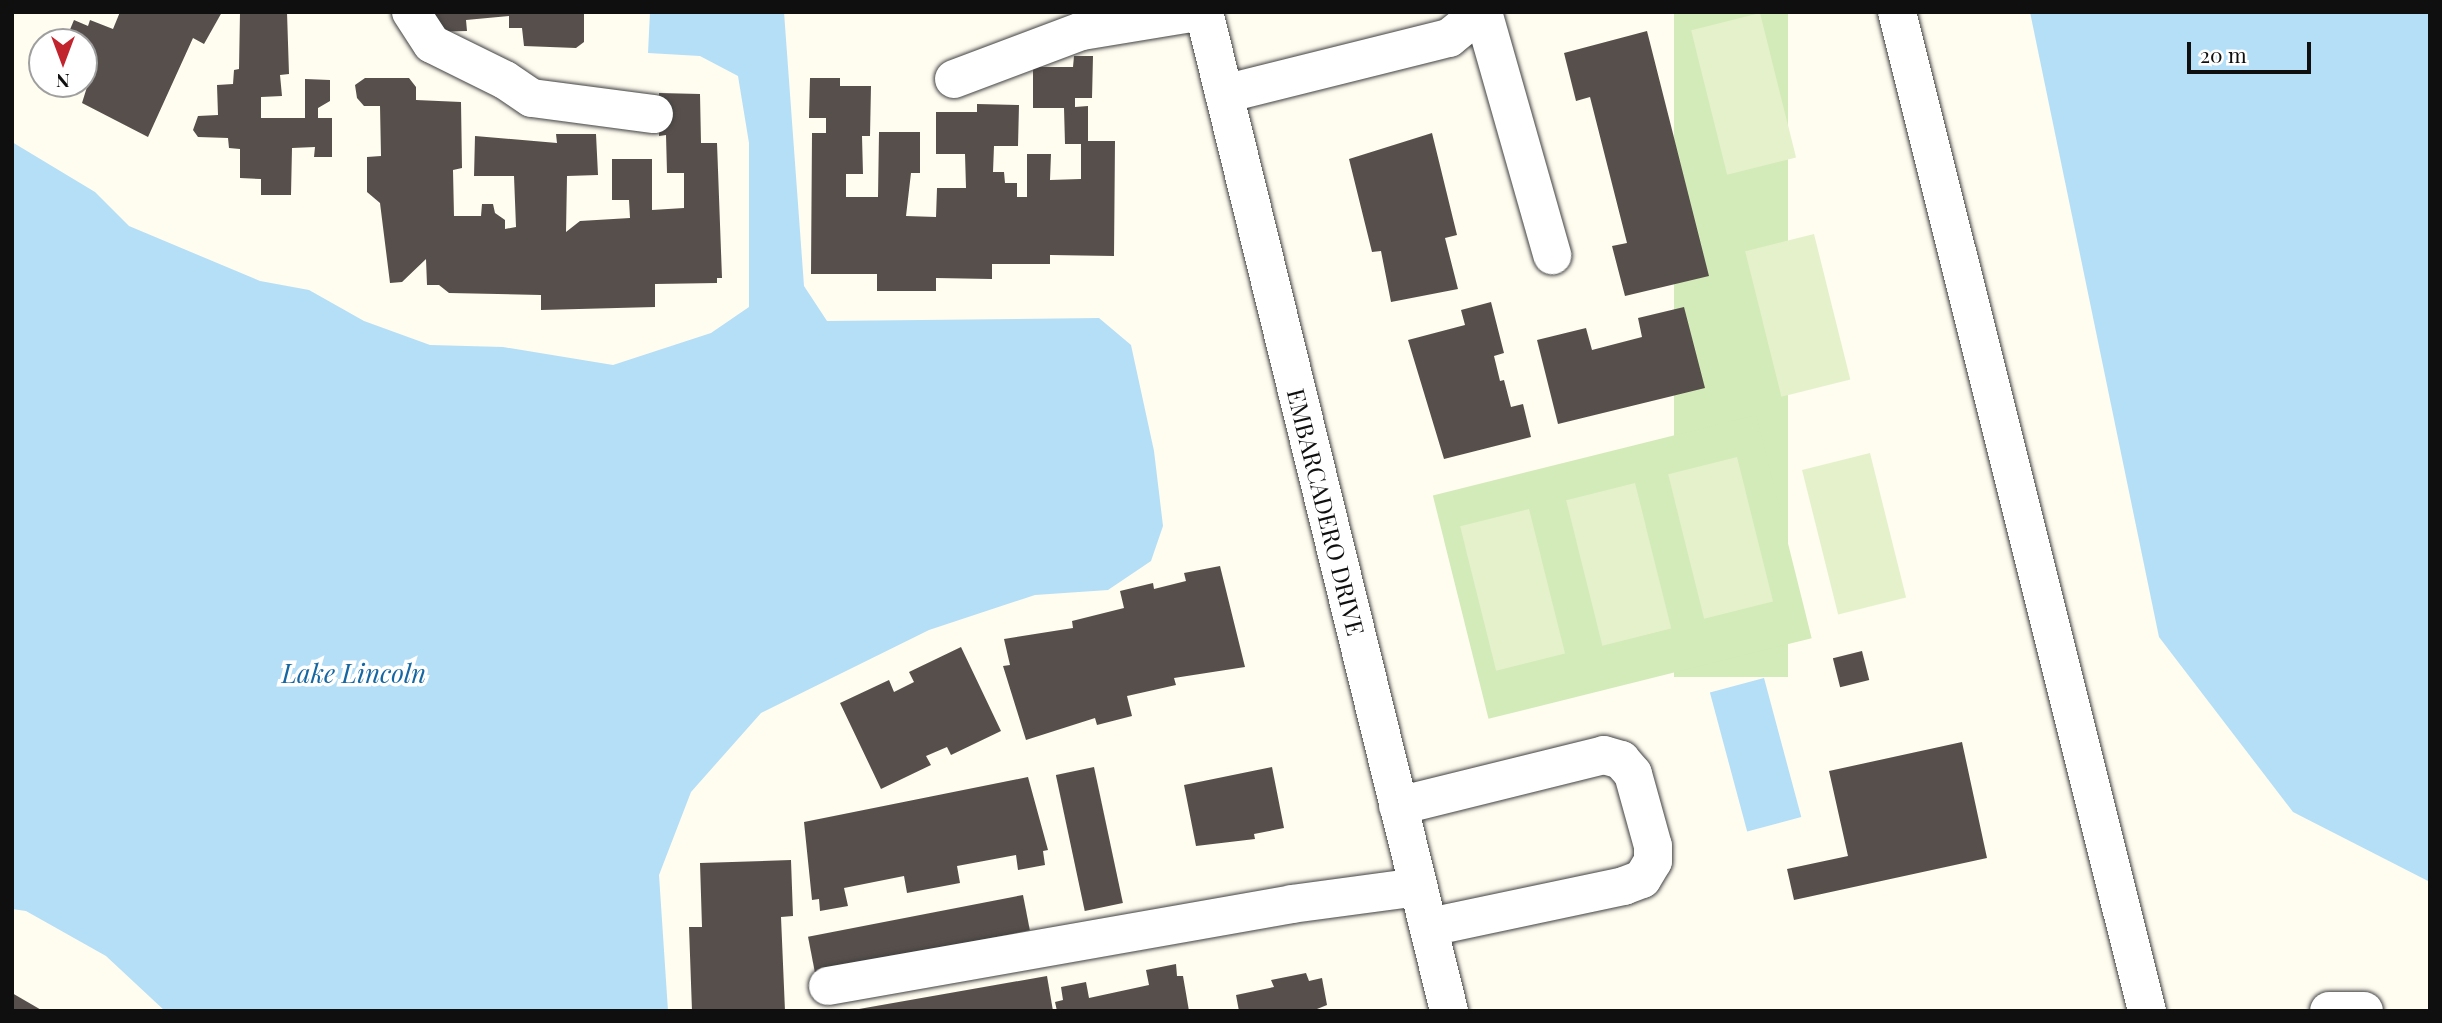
<!DOCTYPE html>
<style>
body{margin:0}
#map{position:relative;width:2442px;height:1023px;overflow:hidden;background:#fffcf0;font-family:"Playfair Display",serif}
div>[style]{position:absolute}
[style*='--x']{left:calc(var(--x)*1px);top:calc(var(--y)*1px);width:calc(var(--w)*1px);rotate:calc(var(--a)*1deg)}
.green>*{inset:0;background:#d3eab9;transform-origin:0 0}
.pitch>*{inset:0;background:#e5f1cb;transform-origin:0 0}
.water>*{inset:0;background:#b4dff7;transform-origin:0 0}
.building>*{inset:0;background:#574f4b;transform-origin:0 0}
.roads{filter:drop-shadow(0 0 2px #424242) drop-shadow(0 0 2px #424242)}
.minor>*{height:38px;margin:-19px;padding:0 19px;transform-origin:19px;border-radius:19px;background:#fff}
span{translate:-50% -50%;white-space:nowrap;text-align:center;line-height:1.15;-webkit-text-stroke:7px #fff;paint-order:stroke}
.street-label{font-size:24px;color:#0f0f0f}
.water-label{font-size:26px;color:#1567a3;font-style:italic}
.frame{position:absolute;inset:0;border:14px solid #0f0f0f;pointer-events:none}
.north{position:absolute;left:28px;top:28px;width:70px;height:70px;box-sizing:border-box;background:#fff;border:2px solid #9f9f9f;border-radius:50%;rotate:180deg;font-size:19px;font-weight:700;line-height:28px;text-align:center;color:#0f0f0f}
.north::after{content:'';display:block;margin:auto;width:24px;height:32px;background:#c1242d;clip-path:polygon(50% 0,100% 100%,50% 72%,0 100%)}
.scale{position:absolute;left:2187px;top:42px;width:124px;height:32px;box-sizing:border-box;border:4px solid #0f0f0f;border-top:0;padding-left:9px;font-size:21px;line-height:24px;white-space:nowrap;color:#0f0f0f;-webkit-text-stroke:5px #fff;paint-order:stroke}
</style>
<div id="map">
<div class="green">
<div style="left:1674px;top:12px;width:114px;height:665px"></div>
<div style="left:1756px;top:415px;width:230px;height:333px;rotate:76deg"></div>
</div>
<div class="pitch">
<div style="left:1760px;top:13px;width:149px;height:71px;rotate:76deg"></div>
<div style="left:1814px;top:234px;width:150px;height:71px;rotate:76deg"></div>
<div style="left:1870px;top:453px;width:149px;height:70px;rotate:76deg"></div>
<div style="left:1737px;top:457px;width:149px;height:71px;rotate:76deg"></div>
<div style="left:1635px;top:483px;width:150px;height:71px;rotate:76deg"></div>
<div style="left:1529px;top:509px;width:149px;height:71px;rotate:76deg"></div>
</div>
<div class="water">
<div style="clip-path:polygon(650px 12px,784px 12px,804px 286px,827px 321px,1099px 318px,1131px 345px,1154px 451px,1163px 526px,1151px 561px,1108px 590px,1035px 595px,929px 630px,761px 713px,691px 792px,659px 875px,668px 1011px,165px 1011px,106px 956px,26px 911px,12px 909px,12px 142px,95px 192px,129px 226px,260px 281px,309px 290px,364px 321px,430px 345px,503px 347px,613px 365px,711px 333px,749px 307px,749px 143px,738px 76px,700px 56px,648px 53px)"></div>
<div style="clip-path:polygon(2030px 12px,2430px 12px,2430px 882px,2293px 812px,2159px 637px)"></div>
<div style="left:1764px;top:678px;width:144px;height:56px;rotate:75deg"></div>
</div>
<div class="building">
<div style="clip-path:polygon(120px 12px,222px 12px,204px 44px,193px 38px,148px 137px,82px 103px,87px 87px,84px 42px,66px 39px,74px 20px,88px 26px,90px 20px,113px 29px)"></div>
<div style="clip-path:polygon(240px 12px,287px 12px,289px 74px,280px 75px,282px 96px,261px 97px,261px 118px,305px 118px,305px 79px,330px 80px,330px 101px,318px 108px,318px 118px,332px 118px,332px 157px,314px 157px,315px 147px,292px 148px,291px 195px,261px 195px,261px 179px,240px 178px,240px 149px,229px 148px,228px 138px,198px 137px,193px 130px,198px 116px,218px 115px,217px 85px,233px 84px,234px 70px,239px 69px)"></div>
<div style="clip-path:polygon(427px 12px,584px 12px,584px 42px,576px 48px,524px 46px,522px 28px,509px 28px,509px 16px,466px 20px,467px 31px,427px 32px)"></div>
<div style="clip-path:polygon(1647px 31px,1709px 276px,1625px 296px,1612px 246px,1627px 243px,1590px 97px,1576px 101px,1564px 53px)"></div>
<div style="clip-path:polygon(1074px 56px,1093px 56px,1092px 98px,1075px 98px,1075px 107px,1088px 106px,1088px 141px,1115px 141px,1114px 256px,1050px 255px,1050px 264px,992px 264px,992px 279px,936px 278px,936px 291px,877px 291px,877px 274px,811px 274px,812px 133px,826px 133px,826px 118px,809px 118px,810px 78px,840px 78px,840px 86px,871px 86px,870px 136px,862px 136px,863px 174px,846px 174px,846px 197px,878px 197px,879px 132px,920px 132px,920px 173px,911px 173px,906px 216px,936px 217px,937px 188px,966px 188px,965px 154px,936px 154px,936px 112px,977px 112px,977px 104px,1019px 105px,1018px 146px,994px 146px,993px 172px,1004px 172px,1005px 183px,1017px 183px,1017px 197px,1027px 197px,1027px 154px,1051px 154px,1050px 180px,1081px 179px,1081px 144px,1065px 144px,1064px 108px,1033px 108px,1033px 67px,1073px 67px)"></div>
<div style="clip-path:polygon(365px 78px,409px 78px,416px 87px,416px 100px,461px 102px,462px 168px,453px 170px,454px 216px,481px 216px,482px 204px,493px 204px,495px 213px,505px 220px,505px 229px,516px 227px,514px 176px,474px 176px,475px 136px,557px 143px,556px 134px,596px 134px,598px 175px,567px 176px,566px 232px,580px 221px,630px 218px,629px 200px,612px 200px,612px 159px,652px 159px,652px 210px,684px 208px,684px 173px,667px 173px,666px 135px,659px 136px,659px 93px,700px 94px,701px 143px,717px 143px,722px 278px,717px 278px,717px 283px,655px 284px,655px 307px,541px 310px,541px 295px,449px 293px,439px 285px,427px 285px,426px 259px,402px 282px,390px 283px,380px 203px,367px 192px,367px 157px,381px 156px,380px 106px,364px 106px,357px 98px,355px 85px)"></div>
<div style="clip-path:polygon(1432px 133px,1457px 235px,1445px 238px,1458px 289px,1391px 302px,1381px 251px,1372px 252px,1349px 159px)"></div>
<div style="clip-path:polygon(1491px 302px,1504px 353px,1494px 356px,1500px 381px,1504px 380px,1511px 407px,1523px 404px,1531px 437px,1444px 459px,1408px 340px,1465px 325px,1461px 310px)"></div>
<div style="clip-path:polygon(1684px 307px,1705px 388px,1558px 424px,1537px 340px,1586px 328px,1592px 350px,1642px 337px,1638px 318px)"></div>
<div style="clip-path:polygon(1220px 566px,1245px 667px,1174px 678px,1176px 685px,1127px 696px,1132px 716px,1097px 725px,1095px 718px,1026px 740px,1003px 666px,1010px 665px,1004px 639px,1073px 628px,1072px 621px,1124px 608px,1120px 591px,1153px 583px,1154px 589px,1186px 581px,1184px 573px)"></div>
<div style="clip-path:polygon(961px 647px,1001px 731px,951px 755px,947px 747px,926px 756px,931px 765px,881px 789px,840px 703px,889px 680px,894px 692px,914px 682px,909px 672px)"></div>
<div style="left:1862px;top:651px;width:30px;height:30px;rotate:76deg"></div>
<div style="clip-path:polygon(1962px 742px,1987px 858px,1794px 900px,1787px 869px,1848px 856px,1829px 771px)"></div>
<div style="left:1094px;top:767px;width:139px;height:39px;rotate:78deg"></div>
<div style="clip-path:polygon(1272px 767px,1284px 828px,1254px 834px,1255px 839px,1196px 846px,1184px 785px)"></div>
<div style="clip-path:polygon(1028px 777px,1048px 850px,1043px 851px,1045px 865px,1018px 870px,1016px 855px,957px 866px,960px 883px,907px 893px,904px 876px,844px 888px,848px 906px,820px 911px,819px 899px,812px 900px,804px 822px)"></div>
<div style="clip-path:polygon(791px 860px,793px 916px,781px 917px,785px 1011px,692px 1011px,689px 927px,702px 927px,700px 863px)"></div>
<div style="left:1023px;top:895px;width:36px;height:219px;rotate:79deg"></div>
<div style="clip-path:polygon(1176px 964px,1177px 976px,1183px 976px,1189px 1011px,1057px 1011px,1055px 1002px,1063px 1000px,1061px 987px,1086px 982px,1089px 998px,1149px 985px,1146px 970px)"></div>
<div style="clip-path:polygon(1306px 973px,1309px 981px,1322px 978px,1327px 1005px,1312px 1011px,1239px 1011px,1236px 995px,1274px 987px,1271px 980px)"></div>
<div style="clip-path:polygon(1047px 976px,1053px 1011px,859px 1011px,859px 1009px)"></div>
<div style="clip-path:polygon(12px 993px,43px 1011px,12px 1011px)"></div>
</div>
<div class="roads">
<div class="minor">
<div style="--x:411;--y:12;--w:38;--a:57"></div>
<div style="--x:432;--y:44;--w:81;--a:26.3"></div>
<div style="--x:505;--y:80;--w:32;--a:34"></div>
<div style="--x:532;--y:98;--w:123;--a:7.5"></div>
<div style="--x:1204;--y:12;--w:1029;--a:76.22"></div>
<div style="--x:1483;--y:12;--w:253;--a:74.1"></div>
<div style="--x:1897;--y:12;--w:1030;--a:75.95"></div>
<div style="--x:954;--y:79;--w:137;--a:-20.6"></div>
<div style="--x:1082;--y:31;--w:117;--a:-9.4"></div>
<div style="--x:1224;--y:94;--w:232;--a:-14"></div>
<div style="--x:1449;--y:38;--w:41;--a:-39.1"></div>
<div style="--x:1398;--y:806;--w:212;--a:-13.9"></div>
<div style="--x:1604;--y:755;--w:18;--a:16"></div>
<div style="--x:1621;--y:760;--w:18;--a:49"></div>
<div style="--x:1633;--y:774;--w:75;--a:74.5"></div>
<div style="--x:1653;--y:846;--w:15;--a:90"></div>
<div style="--x:1653;--y:861;--w:21;--a:121"></div>
<div style="--x:1642;--y:879;--w:19;--a:159"></div>
<div style="--x:1624;--y:886;--w:199;--a:168.1"></div>
<div style="--x:828;--y:986;--w:471;--a:-10"></div>
<div style="--x:1292;--y:904;--w:126;--a:-7.7"></div>
<div style="--x:2329;--y:1011;--w:35;--a:0"></div>
</div>
</div>
<div class="street-label">
<span style="left:1326px;top:512px;rotate:76deg">EMBARCADERO DRIVE</span>
</div>
<div class="water-label">
<span style="left:354px;top:673px">Lake Lincoln</span>
</div>
<div class="frame"></div>
<div class="north">N</div>
<div class="scale">20 m</div>
</div>
